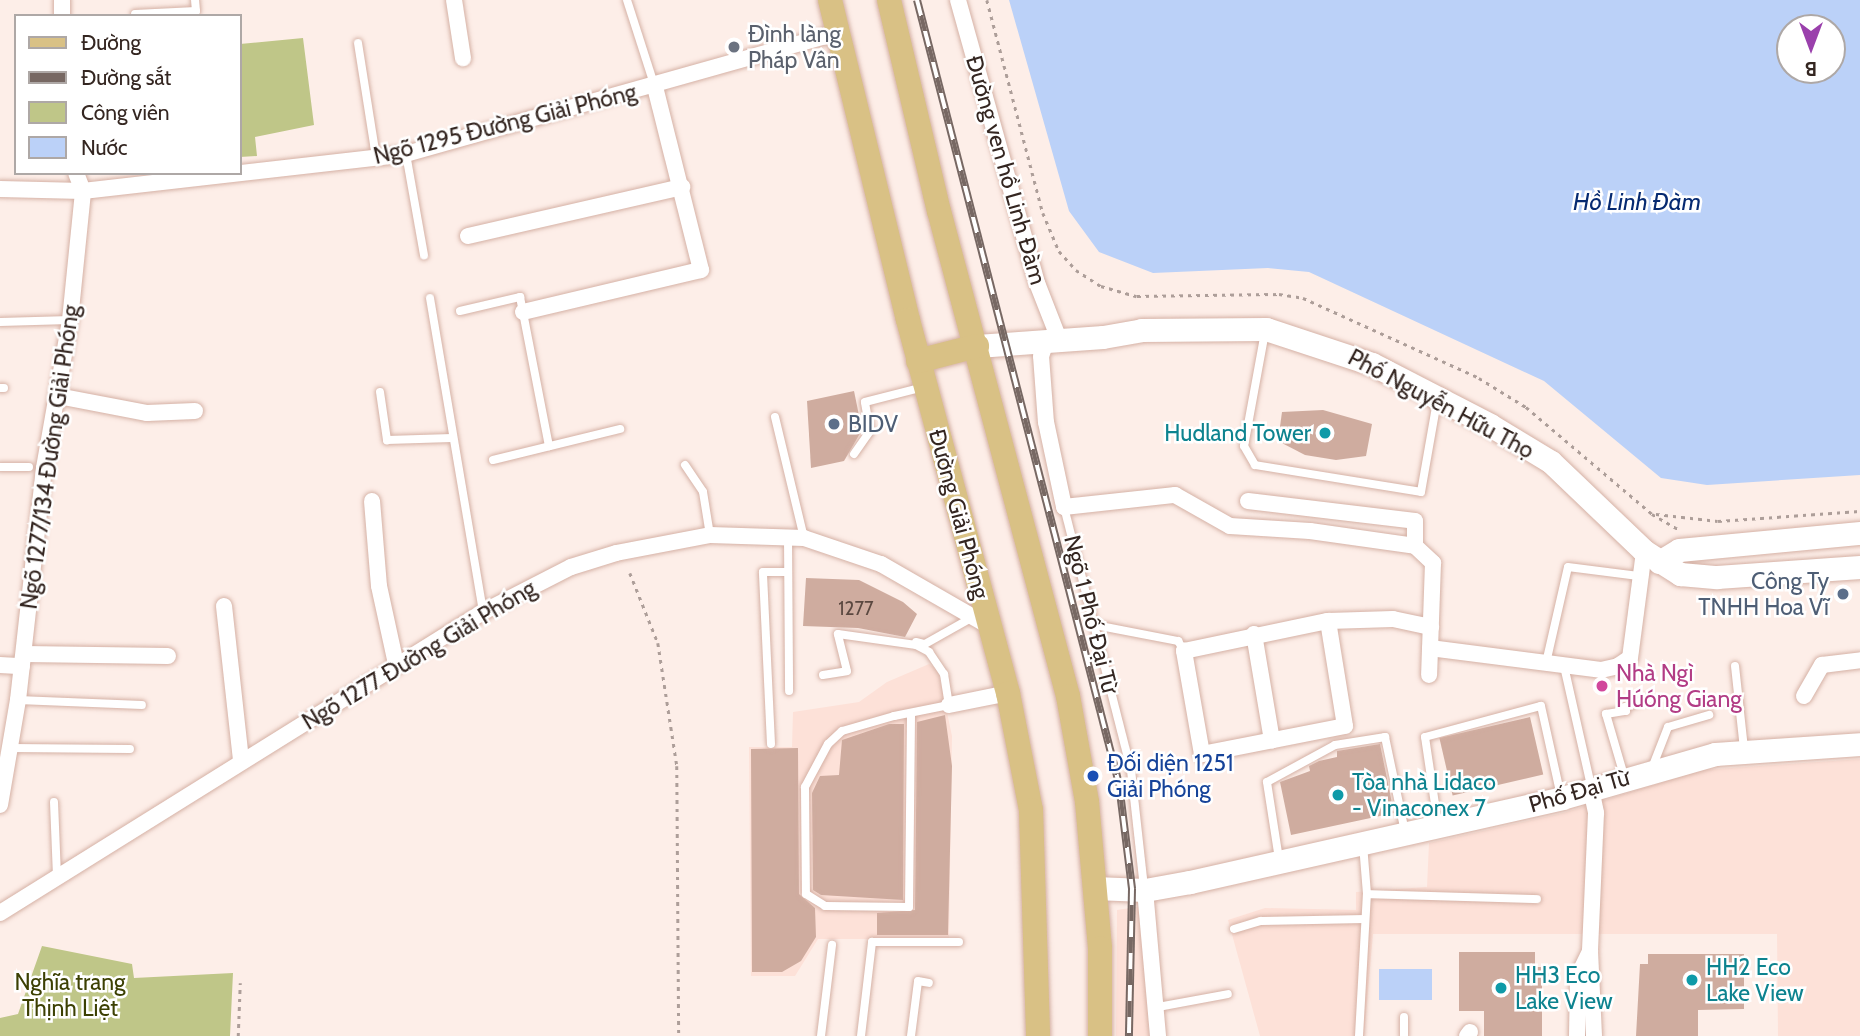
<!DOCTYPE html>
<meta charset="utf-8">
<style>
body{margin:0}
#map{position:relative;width:1860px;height:1036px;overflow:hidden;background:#fdeee8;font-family:Cabin,sans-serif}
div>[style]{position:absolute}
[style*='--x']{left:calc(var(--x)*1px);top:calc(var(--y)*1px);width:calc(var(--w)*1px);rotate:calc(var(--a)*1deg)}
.built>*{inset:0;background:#fde1d8}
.green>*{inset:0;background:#bfc688}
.water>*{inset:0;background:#bbd1f8;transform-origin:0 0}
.building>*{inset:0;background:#cfac9f;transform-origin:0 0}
.path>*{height:2.5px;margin-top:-1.25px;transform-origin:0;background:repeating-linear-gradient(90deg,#ad9e99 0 3.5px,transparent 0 8.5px)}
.roads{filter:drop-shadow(0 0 2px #d5b1a5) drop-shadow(0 0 2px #d5b1a5)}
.lane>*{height:8px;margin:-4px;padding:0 4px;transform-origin:4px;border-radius:4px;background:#fff}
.street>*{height:16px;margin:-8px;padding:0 8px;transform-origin:8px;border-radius:8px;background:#fff}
.secondary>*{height:23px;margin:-11.5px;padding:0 11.5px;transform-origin:11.5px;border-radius:11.5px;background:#fff}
.primary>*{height:24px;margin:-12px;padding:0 12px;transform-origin:12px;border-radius:12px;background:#d9c185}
.rail>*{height:8px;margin-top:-4px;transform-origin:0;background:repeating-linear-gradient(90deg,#fff 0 16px,#776863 0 32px);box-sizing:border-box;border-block:2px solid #776863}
.dots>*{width:19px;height:19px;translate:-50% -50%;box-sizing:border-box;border:4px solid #fff;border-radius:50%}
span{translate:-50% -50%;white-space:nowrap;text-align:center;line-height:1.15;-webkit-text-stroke:5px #fff;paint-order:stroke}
.number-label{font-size:19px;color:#5b4840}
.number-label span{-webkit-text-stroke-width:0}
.worship-label{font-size:23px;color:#5b616d}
.left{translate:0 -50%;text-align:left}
.street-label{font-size:23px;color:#342621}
.service-label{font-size:23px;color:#4e5e75}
.right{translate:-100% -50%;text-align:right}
.culture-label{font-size:23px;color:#0d838f}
.hotel-label{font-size:23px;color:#b23c85}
.transit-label{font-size:23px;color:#164399}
.park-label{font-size:23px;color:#3c4003}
.water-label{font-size:24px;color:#062a71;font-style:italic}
.legend{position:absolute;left:14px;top:14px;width:228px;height:161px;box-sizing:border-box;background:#fff;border:2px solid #aea8a6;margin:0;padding:9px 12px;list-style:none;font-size:21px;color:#342621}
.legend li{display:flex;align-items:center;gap:14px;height:35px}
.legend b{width:35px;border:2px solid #aea8a6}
.north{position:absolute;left:1776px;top:14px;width:70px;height:70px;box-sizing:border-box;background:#fff;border:2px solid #aea8a6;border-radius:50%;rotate:180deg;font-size:19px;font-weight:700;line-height:28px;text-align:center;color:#342621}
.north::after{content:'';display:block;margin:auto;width:24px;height:32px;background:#9a40ac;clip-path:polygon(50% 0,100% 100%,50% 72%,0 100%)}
</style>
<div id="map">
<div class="built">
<div style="clip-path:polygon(929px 664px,938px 670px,952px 736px,949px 939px,818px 939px,795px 976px,751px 976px,749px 747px,792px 747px,793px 712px,859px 702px,887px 682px)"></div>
<div style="clip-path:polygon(1860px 759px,1860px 1036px,1778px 1036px,1777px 934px,1373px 934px,1364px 1036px,1260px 1036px,1228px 920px,1265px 908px,1356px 910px,1356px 892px,1427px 887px,1429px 843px,1563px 813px,1702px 770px)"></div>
<div style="clip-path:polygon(1144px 906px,1149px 1036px,1116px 1036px,1117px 910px)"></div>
</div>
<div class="green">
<div style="clip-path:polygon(303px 38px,314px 125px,255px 137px,257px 156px,240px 157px,240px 44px)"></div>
<div style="clip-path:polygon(42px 946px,132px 964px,134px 978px,233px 973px,230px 1036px,0 1036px,0 1018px,18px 1014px)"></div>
</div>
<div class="water">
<div style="clip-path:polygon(evenodd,1009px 0,1860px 0,1860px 475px,1707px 485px,1661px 478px,1544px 381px,1309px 272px,1268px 268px,1153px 273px,1099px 252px,1069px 211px,1009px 0,1790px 28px,1832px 28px,1832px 70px,1790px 70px,1790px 28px)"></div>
<div style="left:1379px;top:969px;width:53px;height:31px"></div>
</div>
<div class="building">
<div style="clip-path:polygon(854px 391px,862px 430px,844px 461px,811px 468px,807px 401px)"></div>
<div style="clip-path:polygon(1323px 410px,1372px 424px,1366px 456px,1336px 460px,1305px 455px,1278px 441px,1282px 412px)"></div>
<div style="clip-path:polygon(806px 578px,859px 580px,903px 602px,917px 614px,905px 637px,858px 628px,803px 626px)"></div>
<div style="clip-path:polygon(945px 715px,952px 766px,948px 935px,877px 935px,877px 913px,915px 910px,917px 722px)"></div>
<div style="left:1530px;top:717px;width:59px;height:93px;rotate:77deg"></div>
<div style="clip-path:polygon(889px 724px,904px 724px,903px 900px,821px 895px,813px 890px,812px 793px,820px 776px,839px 775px,842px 740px)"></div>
<div style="clip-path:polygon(1380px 744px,1394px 813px,1291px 835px,1280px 782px,1310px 771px,1309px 766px,1319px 761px,1337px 757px,1337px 751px)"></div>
<div style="clip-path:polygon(798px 748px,799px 894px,815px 908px,816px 937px,801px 961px,782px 972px,752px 972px,751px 749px)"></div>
<div style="clip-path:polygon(1459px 952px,1535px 952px,1535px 967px,1542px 967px,1542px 1036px,1484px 1036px,1484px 1011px,1459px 1011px)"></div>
<div style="clip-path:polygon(1648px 954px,1744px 954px,1744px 1009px,1698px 1010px,1698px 1036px,1636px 1036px,1640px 964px,1648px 964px)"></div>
</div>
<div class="path">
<div style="--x:987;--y:0;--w:220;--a:75.3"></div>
<div style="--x:1043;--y:213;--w:41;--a:67.2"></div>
<div style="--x:1059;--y:251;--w:25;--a:48"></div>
<div style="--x:1076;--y:270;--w:30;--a:33"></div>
<div style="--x:1101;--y:286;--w:37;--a:16"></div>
<div style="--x:1137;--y:296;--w:142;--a:-0.8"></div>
<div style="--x:1279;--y:294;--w:24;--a:9"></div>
<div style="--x:1303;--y:298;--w:193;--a:24.4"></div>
<div style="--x:1479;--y:378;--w:55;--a:31.7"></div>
<div style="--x:1526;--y:407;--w:165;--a:40.3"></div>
<div style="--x:1652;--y:514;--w:32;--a:30"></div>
<div style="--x:1656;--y:514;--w:62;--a:6.4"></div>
<div style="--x:1718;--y:521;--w:142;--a:-4"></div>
<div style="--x:630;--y:573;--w:75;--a:68.2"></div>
<div style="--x:658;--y:643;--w:124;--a:81.2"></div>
<div style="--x:677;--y:766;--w:270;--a:89.6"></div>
<div style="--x:238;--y:1036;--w:53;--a:-87.8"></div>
</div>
<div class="roads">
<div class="lane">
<div style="--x:627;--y:0;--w:91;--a:72.2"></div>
<div style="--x:135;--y:14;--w:61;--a:-2.8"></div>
<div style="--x:196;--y:11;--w:11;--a:-95"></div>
<div style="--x:358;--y:43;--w:115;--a:81"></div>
<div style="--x:406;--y:154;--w:103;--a:79.9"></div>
<div style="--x:430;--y:298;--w:318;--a:80.4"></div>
<div style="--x:460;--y:311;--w:62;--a:-13.1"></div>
<div style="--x:520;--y:297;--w:152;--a:79"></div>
<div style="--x:0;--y:322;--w:70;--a:-1.6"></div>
<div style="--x:1265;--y:332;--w:116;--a:100.4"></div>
<div style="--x:1244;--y:446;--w:22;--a:60"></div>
<div style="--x:1255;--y:465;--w:168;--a:9.2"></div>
<div style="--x:1421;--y:492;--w:92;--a:-80"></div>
<div style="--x:0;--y:388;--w:4;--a:0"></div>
<div style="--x:380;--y:392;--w:49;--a:81.7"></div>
<div style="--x:387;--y:440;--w:65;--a:-1.8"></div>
<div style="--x:775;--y:417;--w:124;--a:76.5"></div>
<div style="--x:854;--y:454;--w:28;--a:-55"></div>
<div style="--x:870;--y:431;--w:29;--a:-100"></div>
<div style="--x:865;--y:402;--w:61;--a:-14.3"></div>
<div style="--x:493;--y:460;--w:131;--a:-13.7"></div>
<div style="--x:685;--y:465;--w:32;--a:56"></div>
<div style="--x:703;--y:492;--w:44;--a:80.8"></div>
<div style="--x:0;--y:467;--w:29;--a:0"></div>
<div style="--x:1064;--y:507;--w:271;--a:75.7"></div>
<div style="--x:1131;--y:770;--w:118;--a:83.7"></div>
<div style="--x:788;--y:537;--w:154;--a:89.6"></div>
<div style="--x:1095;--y:625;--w:85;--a:10.9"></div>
<div style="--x:1178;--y:641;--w:12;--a:59"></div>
<div style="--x:916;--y:642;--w:9;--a:13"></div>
<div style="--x:925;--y:644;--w:53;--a:-29.5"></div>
<div style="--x:1546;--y:663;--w:98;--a:-77.1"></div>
<div style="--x:1568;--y:567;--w:71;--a:7.3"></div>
<div style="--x:1564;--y:666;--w:123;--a:77.3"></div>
<div style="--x:1735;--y:666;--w:83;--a:83.8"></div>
<div style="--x:823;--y:675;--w:24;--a:-9"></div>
<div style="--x:847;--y:671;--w:38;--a:-104"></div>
<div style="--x:838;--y:634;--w:79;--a:8"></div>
<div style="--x:916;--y:645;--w:15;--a:28"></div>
<div style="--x:929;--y:652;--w:27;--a:56"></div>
<div style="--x:944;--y:674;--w:31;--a:81"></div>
<div style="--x:949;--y:705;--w:56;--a:168.7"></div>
<div style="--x:894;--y:716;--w:54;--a:163.9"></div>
<div style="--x:842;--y:731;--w:19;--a:137"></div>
<div style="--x:828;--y:744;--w:49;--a:118.1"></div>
<div style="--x:805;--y:787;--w:107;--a:89.5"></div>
<div style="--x:806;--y:894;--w:22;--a:32"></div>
<div style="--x:825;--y:906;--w:84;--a:0.7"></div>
<div style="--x:909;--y:907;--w:194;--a:-89.4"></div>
<div style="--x:18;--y:700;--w:124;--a:2.3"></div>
<div style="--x:771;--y:744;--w:172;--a:-92.7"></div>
<div style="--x:763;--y:572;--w:25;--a:0"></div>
<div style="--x:10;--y:748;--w:120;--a:0.5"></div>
<div style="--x:1652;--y:768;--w:44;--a:-68.7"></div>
<div style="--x:1668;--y:727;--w:43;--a:-16.3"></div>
<div style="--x:1625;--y:779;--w:68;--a:-106.3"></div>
<div style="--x:1606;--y:714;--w:20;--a:-9"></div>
<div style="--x:1626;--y:711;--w:4;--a:-104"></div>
<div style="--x:1625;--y:707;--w:24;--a:-19"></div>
<div style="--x:54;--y:802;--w:74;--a:87.7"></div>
<div style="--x:1438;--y:824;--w:88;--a:-98.5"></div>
<div style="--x:1425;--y:737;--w:120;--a:-15"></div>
<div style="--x:1541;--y:706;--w:92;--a:77.5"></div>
<div style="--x:1279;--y:859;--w:78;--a:-98.9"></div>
<div style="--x:1267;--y:782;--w:77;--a:-28.6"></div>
<div style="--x:1335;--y:745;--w:51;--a:-9.1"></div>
<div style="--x:1385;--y:737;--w:97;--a:78.1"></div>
<div style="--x:1367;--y:894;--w:170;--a:1.7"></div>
<div style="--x:1234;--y:929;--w:28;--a:-17"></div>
<div style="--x:1261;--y:921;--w:104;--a:-1.1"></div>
<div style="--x:1158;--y:1007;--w:71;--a:-10.5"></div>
<div style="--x:1404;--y:1017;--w:19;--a:90"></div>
<div style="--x:821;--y:1036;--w:92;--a:-83.1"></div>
<div style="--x:861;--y:1036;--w:95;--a:-83.3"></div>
<div style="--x:872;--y:942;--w:87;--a:0"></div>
<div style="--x:911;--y:1036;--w:55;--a:-82.7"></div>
<div style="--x:918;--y:981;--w:11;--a:10"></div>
<div style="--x:1359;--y:1036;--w:142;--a:-86.8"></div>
<div style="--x:1367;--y:894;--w:50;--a:-94.6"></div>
</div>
<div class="street">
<div style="--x:62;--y:0;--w:16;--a:90"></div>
<div style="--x:454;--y:0;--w:59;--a:81.2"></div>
<div style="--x:958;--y:0;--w:294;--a:74.4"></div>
<div style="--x:1037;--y:283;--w:60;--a:68.6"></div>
<div style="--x:0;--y:189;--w:83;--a:1.4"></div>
<div style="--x:83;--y:191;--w:325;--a:-6.5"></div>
<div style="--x:406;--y:154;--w:448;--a:-15.7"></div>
<div style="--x:468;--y:236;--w:220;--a:-12.9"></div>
<div style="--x:523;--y:312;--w:183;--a:-13.3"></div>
<div style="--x:701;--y:270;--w:189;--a:-104.1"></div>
<div style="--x:1047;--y:339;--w:18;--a:109"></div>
<div style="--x:1041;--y:356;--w:66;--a:85.7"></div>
<div style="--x:1046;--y:422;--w:87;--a:78"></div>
<div style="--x:1064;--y:507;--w:112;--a:-6.2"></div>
<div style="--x:1175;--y:495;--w:63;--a:29.4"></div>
<div style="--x:1230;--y:526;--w:80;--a:3.6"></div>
<div style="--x:1310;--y:531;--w:106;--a:8.1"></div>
<div style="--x:1415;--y:546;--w:25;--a:43"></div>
<div style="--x:1433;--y:563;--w:112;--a:92"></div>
<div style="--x:58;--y:396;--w:91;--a:10.8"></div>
<div style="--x:147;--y:413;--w:48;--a:-2.4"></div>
<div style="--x:372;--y:501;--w:85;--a:85.3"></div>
<div style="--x:379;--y:586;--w:80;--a:77.7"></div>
<div style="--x:1248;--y:501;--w:168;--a:6.8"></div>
<div style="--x:1415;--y:521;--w:25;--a:90"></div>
<div style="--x:224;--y:606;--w:156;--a:83.7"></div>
<div style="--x:1328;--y:621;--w:106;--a:80.8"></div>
<div style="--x:1345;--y:726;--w:146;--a:168.9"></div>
<div style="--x:1202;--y:754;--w:105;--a:-99.9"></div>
<div style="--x:1184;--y:651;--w:147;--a:-11.8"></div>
<div style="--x:1328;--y:621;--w:65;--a:-1.8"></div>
<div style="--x:1393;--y:619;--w:39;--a:12"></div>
<div style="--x:1254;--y:634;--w:108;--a:80.4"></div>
<div style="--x:1430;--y:648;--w:172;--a:7.3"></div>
<div style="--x:1601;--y:670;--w:17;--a:-13"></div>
<div style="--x:1618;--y:666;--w:14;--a:-34"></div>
<div style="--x:1630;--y:658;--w:108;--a:-82.5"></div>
<div style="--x:24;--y:654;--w:144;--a:0.8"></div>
<div style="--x:0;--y:665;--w:22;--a:3"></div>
<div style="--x:1804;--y:696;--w:36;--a:-60"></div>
<div style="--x:1822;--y:665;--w:38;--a:-7"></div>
<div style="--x:949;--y:705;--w:60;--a:-11.5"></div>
<div style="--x:1591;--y:789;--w:25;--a:78"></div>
<div style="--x:1596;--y:813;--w:138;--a:92.5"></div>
<div style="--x:1590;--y:951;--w:85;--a:87.3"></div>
<div style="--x:0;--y:805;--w:107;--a:-80.3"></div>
<div style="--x:18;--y:700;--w:233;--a:-83.6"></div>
<div style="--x:44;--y:468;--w:150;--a:-80"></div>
<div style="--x:70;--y:320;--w:130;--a:-84.2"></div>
<div style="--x:83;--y:191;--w:19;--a:-111"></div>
<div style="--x:1145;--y:890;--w:147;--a:84.9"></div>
<div style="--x:0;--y:913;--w:569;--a:-31.93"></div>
<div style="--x:483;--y:612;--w:99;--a:-27.1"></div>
<div style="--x:571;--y:567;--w:47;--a:-17.3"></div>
<div style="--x:616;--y:553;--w:96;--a:-10.8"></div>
<div style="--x:710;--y:535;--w:94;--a:1.8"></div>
<div style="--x:804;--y:538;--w:81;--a:18.7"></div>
<div style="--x:881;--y:564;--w:125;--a:29.9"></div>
<div style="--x:1467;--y:1036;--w:5;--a:-53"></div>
<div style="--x:1577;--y:1036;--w:60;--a:-89"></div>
<div style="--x:1578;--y:976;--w:28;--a:-64"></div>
</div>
<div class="secondary">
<div style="--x:977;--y:346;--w:126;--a:-4.1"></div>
<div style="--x:1103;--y:337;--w:39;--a:-10"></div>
<div style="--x:1141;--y:330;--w:125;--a:-0.5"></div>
<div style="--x:1266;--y:329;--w:112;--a:18.3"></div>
<div style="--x:1372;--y:364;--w:133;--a:27.3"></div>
<div style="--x:1490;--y:425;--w:71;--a:31.2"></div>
<div style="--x:1551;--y:462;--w:129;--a:43.7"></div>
<div style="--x:1644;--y:551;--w:43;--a:32.6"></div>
<div style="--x:1680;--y:574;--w:37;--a:5"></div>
<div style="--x:1717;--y:577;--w:143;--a:-4"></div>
<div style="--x:1659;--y:562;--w:23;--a:-31"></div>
<div style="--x:1679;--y:550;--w:182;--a:-5.4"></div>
<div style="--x:1094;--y:888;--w:51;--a:2.2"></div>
<div style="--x:1145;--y:890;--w:46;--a:-10.1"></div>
<div style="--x:1190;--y:882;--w:381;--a:-12.7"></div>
<div style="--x:1562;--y:798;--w:159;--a:-16"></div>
<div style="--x:1715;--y:754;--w:145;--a:-3.9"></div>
</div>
<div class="primary">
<div style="--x:830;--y:0;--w:329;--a:76.3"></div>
<div style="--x:908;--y:320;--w:386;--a:75"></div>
<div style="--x:1008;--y:693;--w:119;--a:78.9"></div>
<div style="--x:1031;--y:810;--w:226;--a:88.2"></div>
<div style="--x:889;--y:0;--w:217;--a:76.7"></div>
<div style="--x:939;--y:211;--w:502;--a:75.11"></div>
<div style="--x:1068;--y:696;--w:108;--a:79.8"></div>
<div style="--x:1087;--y:802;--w:147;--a:84.9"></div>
<div style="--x:1100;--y:948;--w:88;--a:90"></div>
<div style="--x:918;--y:361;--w:61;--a:-14.3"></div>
</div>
</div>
<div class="rail">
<div style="--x:917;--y:0;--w:810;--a:75.55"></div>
<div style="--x:1119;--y:784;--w:106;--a:82.9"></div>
<div style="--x:1132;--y:889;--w:147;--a:91.2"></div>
</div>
<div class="dots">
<div style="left:734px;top:47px;background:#6b7280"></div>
<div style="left:834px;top:424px;background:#5c6f8a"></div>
<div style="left:1325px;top:433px;background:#0f9aa8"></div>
<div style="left:1843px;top:594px;background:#5c6f8a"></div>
<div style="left:1602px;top:686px;background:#d1479c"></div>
<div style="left:1093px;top:776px;background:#1a4fb4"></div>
<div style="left:1338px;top:795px;background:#0f9aa8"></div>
<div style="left:1692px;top:980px;background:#0f9aa8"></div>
<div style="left:1501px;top:988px;background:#0f9aa8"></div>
</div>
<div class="number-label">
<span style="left:856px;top:609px">1277</span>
</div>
<div class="worship-label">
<span class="left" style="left:748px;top:47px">Đình làng<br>Pháp Vân</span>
</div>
<div class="street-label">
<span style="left:505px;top:124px;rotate:-14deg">Ngõ 1295 Đường Giải Phóng</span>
<span style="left:1006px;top:170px;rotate:74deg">Đường ven hồ Linh Đàm</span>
<span style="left:1441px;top:404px;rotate:28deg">Phố Nguyễn Hữu Thọ</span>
<span style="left:50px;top:457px;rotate:-82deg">Ngõ 1277/134 Đường Giải Phóng</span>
<span style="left:959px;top:514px;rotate:75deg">Đường Giải Phóng</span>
<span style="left:1091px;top:614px;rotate:76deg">Ngõ 1 Phố Đại Từ</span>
<span style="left:419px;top:655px;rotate:-31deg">Ngõ 1277 Đường Giải Phóng</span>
<span style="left:1579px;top:791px;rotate:-16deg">Phố Đại Từ</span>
</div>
<div class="service-label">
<span class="left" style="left:848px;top:424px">BIDV</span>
<span class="right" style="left:1829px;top:594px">Công Ty<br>TNHH Hoa Vĩ</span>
</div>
<div class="culture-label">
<span class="right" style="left:1311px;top:433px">Hudland Tower</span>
<span class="left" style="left:1352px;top:795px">Tòa nhà Lidaco<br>- Vinaconex 7</span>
<span class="left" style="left:1706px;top:980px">HH2 Eco<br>Lake View</span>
<span class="left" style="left:1515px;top:988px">HH3 Eco<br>Lake View</span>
</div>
<div class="hotel-label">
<span class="left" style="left:1616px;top:686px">Nhà Ngì<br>Húóng Giang</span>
</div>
<div class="transit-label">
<span class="left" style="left:1107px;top:776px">Đối diện 1251<br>Giải Phóng</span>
</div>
<div class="park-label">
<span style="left:70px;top:995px">Nghĩa trang<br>Thịnh Liệt</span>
</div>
<div class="water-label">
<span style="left:1637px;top:202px">Hồ Linh Đàm</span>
</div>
<ul class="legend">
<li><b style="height:9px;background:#d9c185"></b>Đường</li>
<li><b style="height:9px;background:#776863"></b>Đường sắt</li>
<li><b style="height:19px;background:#bfc688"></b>Công viên</li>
<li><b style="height:19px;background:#bbd1f8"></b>Nước</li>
</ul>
<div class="north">B</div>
</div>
